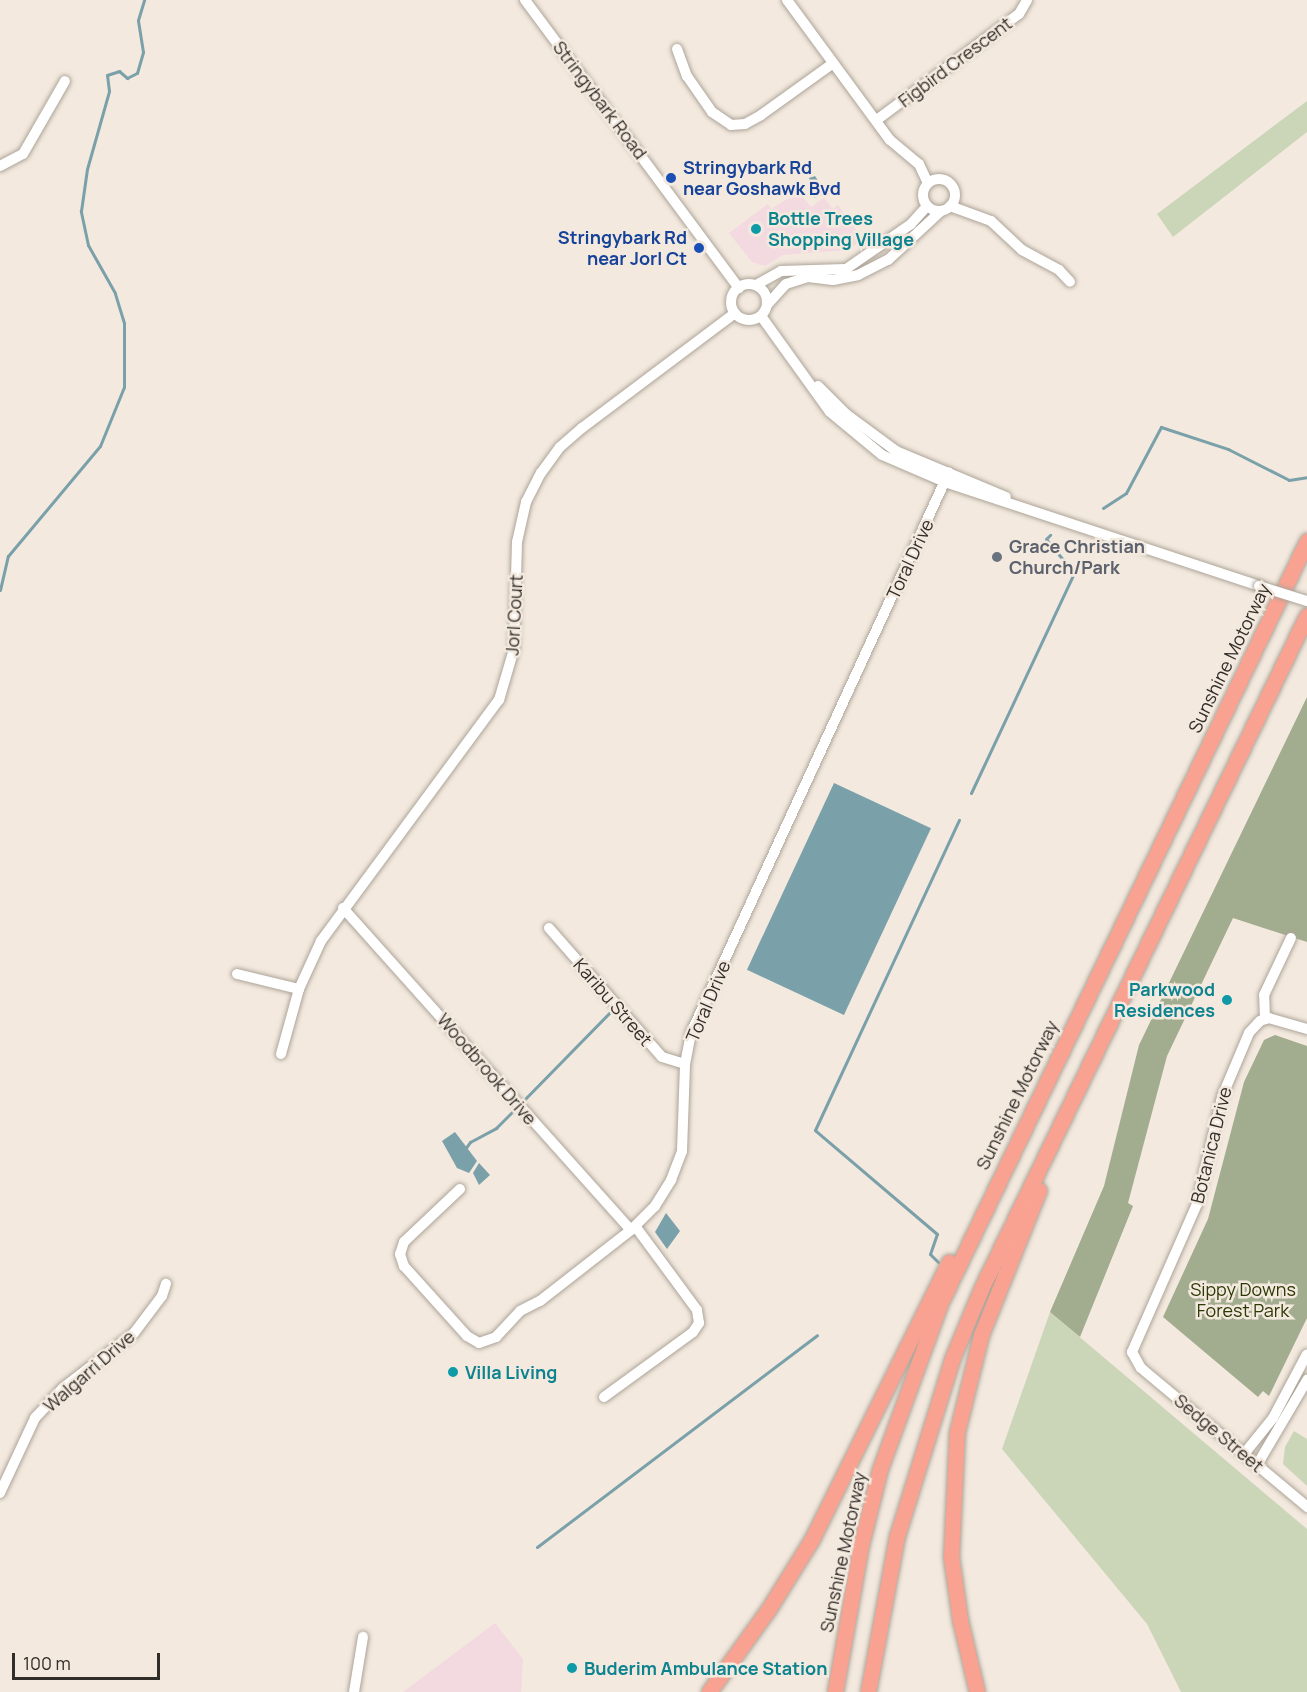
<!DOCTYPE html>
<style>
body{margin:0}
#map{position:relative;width:1307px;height:1692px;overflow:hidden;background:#f3e9de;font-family:Manrope,sans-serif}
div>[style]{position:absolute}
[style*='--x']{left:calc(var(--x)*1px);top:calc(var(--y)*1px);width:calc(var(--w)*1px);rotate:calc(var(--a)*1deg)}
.commercial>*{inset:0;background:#f3d9e0}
.green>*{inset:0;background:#cbd6b8}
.forest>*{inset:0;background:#a2ac8e}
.water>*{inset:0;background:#7aa0aa;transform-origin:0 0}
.stream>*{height:3px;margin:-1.5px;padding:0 1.5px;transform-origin:1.5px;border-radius:1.5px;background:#7aa0aa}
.roads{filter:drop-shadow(0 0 2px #ada499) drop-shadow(0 0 2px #ada499)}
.minor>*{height:10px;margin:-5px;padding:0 5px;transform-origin:5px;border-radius:5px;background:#fff}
.minor>.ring{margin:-5px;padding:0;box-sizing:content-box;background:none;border:10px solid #fff;border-radius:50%}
.highway>*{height:15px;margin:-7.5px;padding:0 7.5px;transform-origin:7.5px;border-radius:7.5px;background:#faa292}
.bridges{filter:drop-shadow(0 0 2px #ada499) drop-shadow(0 0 2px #ada499)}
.minor-bridge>*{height:10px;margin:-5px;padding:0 5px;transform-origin:5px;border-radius:5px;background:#fff}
.dots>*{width:16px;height:16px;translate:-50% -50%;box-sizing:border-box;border:3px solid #f3e9de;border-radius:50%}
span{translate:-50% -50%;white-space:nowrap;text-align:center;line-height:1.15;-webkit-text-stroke:5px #f3e9de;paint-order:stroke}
.street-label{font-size:18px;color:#312d29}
.transit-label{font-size:18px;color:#164399;font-weight:700}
.left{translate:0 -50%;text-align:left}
.right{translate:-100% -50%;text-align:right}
.culture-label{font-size:18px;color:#0d838f;font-weight:700}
.worship-label{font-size:18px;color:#5b616d;font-weight:700}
.park-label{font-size:18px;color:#2c3905}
.scale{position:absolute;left:12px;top:1653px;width:148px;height:27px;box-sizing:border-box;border:3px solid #312d29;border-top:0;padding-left:8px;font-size:18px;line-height:21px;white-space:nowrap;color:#312d29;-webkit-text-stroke:4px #f3e9de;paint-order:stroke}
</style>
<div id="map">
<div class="commercial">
<div style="clip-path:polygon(799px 192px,811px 207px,824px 198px,833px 209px,838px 205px,863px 240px,846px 250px,783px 255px,765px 266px,752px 262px,729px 233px,768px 204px,771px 209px)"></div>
<div style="clip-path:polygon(495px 1623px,523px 1659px,521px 1692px,403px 1692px)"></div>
</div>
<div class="green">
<div style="clip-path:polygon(1307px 101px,1307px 132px,1173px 237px,1157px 214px)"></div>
<div style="clip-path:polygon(1050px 1312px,1307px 1529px,1307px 1692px,1181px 1692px,1147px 1624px,1002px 1449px)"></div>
<div style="clip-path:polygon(1294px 1431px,1307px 1439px,1307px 1486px,1283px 1464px,1285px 1447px)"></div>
</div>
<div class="forest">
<div style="clip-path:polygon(1307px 697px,1307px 942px,1233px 918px,1167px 1056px,1128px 1203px,1133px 1206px,1080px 1337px,1050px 1312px,1104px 1186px,1139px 1045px)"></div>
<div style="clip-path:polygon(1275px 1035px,1307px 1046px,1307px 1318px,1269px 1396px,1263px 1391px,1258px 1397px,1163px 1317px,1208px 1219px,1244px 1082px,1264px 1040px)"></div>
</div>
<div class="water">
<div style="clip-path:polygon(815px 176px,826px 193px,814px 198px,809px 178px)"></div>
<div style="left:834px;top:783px;width:107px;height:206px;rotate:25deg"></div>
<div style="clip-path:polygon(455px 1132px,477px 1161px,469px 1173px,457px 1168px,442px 1141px)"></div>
<div style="clip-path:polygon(479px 1163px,490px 1175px,479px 1185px,473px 1173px)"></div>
<div style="clip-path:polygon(666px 1213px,680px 1231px,667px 1249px,655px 1232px)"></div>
</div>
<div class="stream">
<div style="--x:1103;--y:508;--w:27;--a:-33"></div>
<div style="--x:1126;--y:493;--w:75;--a:-62.1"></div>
<div style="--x:1161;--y:427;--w:71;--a:18.2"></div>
<div style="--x:1228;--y:449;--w:68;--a:26.9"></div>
<div style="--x:1289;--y:480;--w:18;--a:-9"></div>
<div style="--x:0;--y:590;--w:35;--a:-77"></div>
<div style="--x:8;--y:556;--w:143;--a:-50.1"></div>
<div style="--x:100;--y:446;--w:64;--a:-67.9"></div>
<div style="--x:124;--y:387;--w:64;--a:-90"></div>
<div style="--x:124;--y:323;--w:31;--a:-107"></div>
<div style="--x:115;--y:293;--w:55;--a:-119.4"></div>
<div style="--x:88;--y:245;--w:35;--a:-102"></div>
<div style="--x:81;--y:211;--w:42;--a:-81.9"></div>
<div style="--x:87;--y:169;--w:81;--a:-74.2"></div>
<div style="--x:109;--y:91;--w:16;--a:-97"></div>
<div style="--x:107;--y:75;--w:13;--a:-18"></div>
<div style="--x:119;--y:71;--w:11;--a:41"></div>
<div style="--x:127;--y:78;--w:11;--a:-27"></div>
<div style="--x:137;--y:73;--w:22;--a:-74"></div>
<div style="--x:143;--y:52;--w:32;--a:-99"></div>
<div style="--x:138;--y:20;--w:21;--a:-73"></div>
<div style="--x:971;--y:793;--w:243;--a:-64.9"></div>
<div style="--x:1074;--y:573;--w:44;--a:-129.5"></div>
<div style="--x:1046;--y:539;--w:6;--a:-45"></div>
<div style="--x:521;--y:1103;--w:134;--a:-45.6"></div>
<div style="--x:465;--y:1149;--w:9;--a:-54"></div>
<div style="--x:470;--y:1142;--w:30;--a:-28"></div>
<div style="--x:496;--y:1128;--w:30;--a:-45"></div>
<div style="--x:938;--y:1262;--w:11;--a:-135"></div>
<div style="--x:930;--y:1254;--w:21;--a:-71"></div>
<div style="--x:937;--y:1234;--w:160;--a:-139.6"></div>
<div style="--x:815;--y:1130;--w:342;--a:-65.1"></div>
<div style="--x:537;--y:1547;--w:351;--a:-37.1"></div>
</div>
<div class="roads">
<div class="minor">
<div style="--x:525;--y:0;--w:359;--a:53.4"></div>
<div style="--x:787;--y:0;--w:174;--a:53.7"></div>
<div style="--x:890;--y:140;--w:38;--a:40"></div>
<div style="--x:919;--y:164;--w:21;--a:65"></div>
<div style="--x:677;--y:49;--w:29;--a:70"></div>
<div style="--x:687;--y:76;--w:44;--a:55.2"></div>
<div style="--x:712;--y:112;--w:23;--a:34"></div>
<div style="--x:731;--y:125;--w:14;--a:-4"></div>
<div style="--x:745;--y:124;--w:18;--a:-29"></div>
<div style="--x:761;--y:115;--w:87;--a:-35.7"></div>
<div style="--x:878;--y:119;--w:176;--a:-36.7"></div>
<div style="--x:1019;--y:14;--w:16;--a:-60"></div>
<div style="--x:0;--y:166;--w:26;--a:-28"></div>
<div style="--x:23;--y:154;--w:84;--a:-60.1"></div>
<div class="ring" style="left:923px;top:179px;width:22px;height:22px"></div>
<div style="--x:950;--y:206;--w:44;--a:20.1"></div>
<div style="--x:991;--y:221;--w:42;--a:43.1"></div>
<div style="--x:1022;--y:250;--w:42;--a:28.4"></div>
<div style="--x:1059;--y:270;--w:16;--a:47"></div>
<div class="ring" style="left:731px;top:284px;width:26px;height:26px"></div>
<div style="--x:756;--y:285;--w:29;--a:-29"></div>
<div style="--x:781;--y:271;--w:65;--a:-1.8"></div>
<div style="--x:846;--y:269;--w:79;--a:-34.7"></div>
<div style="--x:911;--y:224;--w:24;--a:-48"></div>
<div style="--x:767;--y:305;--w:28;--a:-48"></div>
<div style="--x:786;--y:284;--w:23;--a:-18"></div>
<div style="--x:808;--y:277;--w:25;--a:7"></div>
<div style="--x:833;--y:280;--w:25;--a:-11"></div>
<div style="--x:858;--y:275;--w:34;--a:-27"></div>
<div style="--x:888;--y:260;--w:72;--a:-42.8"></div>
<div style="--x:761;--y:316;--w:118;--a:54.3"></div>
<div style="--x:830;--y:412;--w:67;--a:39.6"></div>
<div style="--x:882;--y:455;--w:69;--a:23.2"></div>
<div style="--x:945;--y:482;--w:331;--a:18.3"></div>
<div style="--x:818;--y:386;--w:40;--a:45"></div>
<div style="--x:846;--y:414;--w:62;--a:36.5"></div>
<div style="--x:896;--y:451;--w:119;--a:22.7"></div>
<div style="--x:343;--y:908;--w:432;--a:48.2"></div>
<div style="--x:549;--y:928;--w:171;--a:48.8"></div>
<div style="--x:662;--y:1057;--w:24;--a:17"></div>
<div style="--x:237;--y:974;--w:64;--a:13.6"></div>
<div style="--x:1265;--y:1019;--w:24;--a:-92"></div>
<div style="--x:1264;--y:995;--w:63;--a:-64.7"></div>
<div style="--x:1307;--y:1029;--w:40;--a:-164"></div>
<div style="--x:1269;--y:1018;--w:9;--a:162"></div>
<div style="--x:1260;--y:1021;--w:16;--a:133"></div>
<div style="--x:1249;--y:1033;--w:69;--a:112.9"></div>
<div style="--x:1222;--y:1097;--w:110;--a:103.2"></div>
<div style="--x:1197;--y:1204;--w:162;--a:113.7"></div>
<div style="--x:1132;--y:1352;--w:18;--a:61"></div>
<div style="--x:1141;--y:1368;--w:217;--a:39.9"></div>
<div style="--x:281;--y:1054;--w:67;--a:-74.5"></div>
<div style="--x:299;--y:989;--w:53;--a:-65.4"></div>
<div style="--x:321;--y:941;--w:300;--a:-53.6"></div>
<div style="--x:499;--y:700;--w:53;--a:-73.6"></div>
<div style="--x:514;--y:649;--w:107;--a:-88.4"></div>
<div style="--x:517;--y:542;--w:41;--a:-77.3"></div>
<div style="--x:526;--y:502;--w:33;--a:-63"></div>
<div style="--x:541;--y:473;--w:32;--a:-54"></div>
<div style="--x:560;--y:447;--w:29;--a:-41"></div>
<div style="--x:582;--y:428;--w:191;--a:-36.9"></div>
<div style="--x:460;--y:1189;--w:77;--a:136.6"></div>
<div style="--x:404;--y:1242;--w:13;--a:108"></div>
<div style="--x:400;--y:1254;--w:13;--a:72"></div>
<div style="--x:404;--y:1266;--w:94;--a:48"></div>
<div style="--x:467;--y:1336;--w:14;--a:30"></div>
<div style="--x:479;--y:1343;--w:18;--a:-19"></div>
<div style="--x:496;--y:1337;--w:35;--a:-47"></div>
<div style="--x:520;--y:1311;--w:22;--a:-27"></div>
<div style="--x:540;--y:1301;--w:115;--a:-38"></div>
<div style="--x:631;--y:1230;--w:34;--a:-45"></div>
<div style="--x:655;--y:1206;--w:31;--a:-58"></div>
<div style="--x:671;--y:1180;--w:31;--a:-69"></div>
<div style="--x:682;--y:1151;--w:87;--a:-88"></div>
<div style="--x:685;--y:1064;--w:32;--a:-79"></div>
<div style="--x:691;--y:1033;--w:617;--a:-65.3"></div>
<div style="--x:604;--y:1397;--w:110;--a:-36.1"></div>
<div style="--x:693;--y:1332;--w:11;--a:-56"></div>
<div style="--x:699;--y:1323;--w:13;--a:-99"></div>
<div style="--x:697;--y:1310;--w:104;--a:-126.4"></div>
<div style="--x:1244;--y:1454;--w:46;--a:-51.1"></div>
<div style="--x:1273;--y:1418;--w:72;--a:-62"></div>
<div style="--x:1257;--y:1465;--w:99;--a:-59.5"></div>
<div style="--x:0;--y:1493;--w:83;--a:-65"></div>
<div style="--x:35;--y:1418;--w:41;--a:-47"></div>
<div style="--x:63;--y:1388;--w:90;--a:-37.8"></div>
<div style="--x:134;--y:1333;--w:46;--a:-52.9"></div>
<div style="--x:162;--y:1296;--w:13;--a:-72"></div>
<div style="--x:354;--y:1692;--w:56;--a:-80.7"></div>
</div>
<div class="highway">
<div style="--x:709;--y:1692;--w:101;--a:-54.3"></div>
<div style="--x:768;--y:1610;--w:84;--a:-58.2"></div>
<div style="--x:812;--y:1539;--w:309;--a:-63.7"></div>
<div style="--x:835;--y:1692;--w:149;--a:-80"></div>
<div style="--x:861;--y:1545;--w:78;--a:-76"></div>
<div style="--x:880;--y:1469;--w:176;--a:-70"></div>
<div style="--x:940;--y:1304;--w:847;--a:-64.31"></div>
<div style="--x:868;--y:1692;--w:159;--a:-79.5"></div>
<div style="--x:897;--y:1536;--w:185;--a:-72.7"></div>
<div style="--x:952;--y:1359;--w:78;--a:-67.4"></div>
<div style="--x:982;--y:1287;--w:746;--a:-64.19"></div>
<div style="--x:977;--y:1692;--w:74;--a:-103.3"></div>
<div style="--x:960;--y:1620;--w:64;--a:-98.1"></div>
<div style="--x:951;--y:1557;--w:125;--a:-87.3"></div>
<div style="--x:957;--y:1432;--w:100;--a:-76.1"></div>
<div style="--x:981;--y:1335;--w:156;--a:-68.2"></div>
</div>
</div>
<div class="bridges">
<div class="minor-bridge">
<div style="--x:1259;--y:586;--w:50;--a:17.4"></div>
</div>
</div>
<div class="dots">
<div style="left:671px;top:178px;background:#1a4fb4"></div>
<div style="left:756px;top:229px;background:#0f9aa8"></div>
<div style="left:699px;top:248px;background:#1a4fb4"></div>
<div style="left:997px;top:557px;background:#6b7280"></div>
<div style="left:1227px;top:1000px;background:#0f9aa8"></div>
<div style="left:453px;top:1372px;background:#0f9aa8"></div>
<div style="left:572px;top:1668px;background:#0f9aa8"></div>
</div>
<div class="street-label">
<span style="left:955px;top:62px;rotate:-37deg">Figbird Crescent</span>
<span style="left:600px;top:100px;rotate:53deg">Stringybark Road</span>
<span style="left:910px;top:559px;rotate:-65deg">Toral Drive</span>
<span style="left:514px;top:615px;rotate:-87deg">Jorl Court</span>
<span style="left:1229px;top:658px;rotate:-64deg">Sunshine Motorway</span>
<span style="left:708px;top:1001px;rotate:-67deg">Toral Drive</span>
<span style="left:613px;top:1002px;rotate:49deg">Karibu Street</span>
<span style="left:487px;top:1069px;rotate:49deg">Woodbrook Drive</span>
<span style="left:1017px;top:1095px;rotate:-64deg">Sunshine Motorway</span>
<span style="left:1211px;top:1145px;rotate:-76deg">Botanica Drive</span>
<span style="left:89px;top:1371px;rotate:-41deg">Walgarri Drive</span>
<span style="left:1219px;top:1433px;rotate:40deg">Sedge Street</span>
<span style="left:843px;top:1552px;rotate:-78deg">Sunshine Motorway</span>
</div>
<div class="transit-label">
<span class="left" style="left:683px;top:178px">Stringybark Rd<br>near Goshawk Bvd</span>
<span class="right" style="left:687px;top:248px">Stringybark Rd<br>near Jorl Ct</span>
</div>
<div class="culture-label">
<span class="left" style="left:768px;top:229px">Bottle Trees<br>Shopping Village</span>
<span class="right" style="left:1215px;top:1000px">Parkwood<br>Residences</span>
<span class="left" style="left:465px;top:1372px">Villa Living</span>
<span class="left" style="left:584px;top:1668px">Buderim Ambulance Station</span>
</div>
<div class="worship-label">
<span class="left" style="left:1009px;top:557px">Grace Christian<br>Church/Park</span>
</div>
<div class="park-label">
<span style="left:1243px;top:1300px">Sippy Downs<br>Forest Park</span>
</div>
<div class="scale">100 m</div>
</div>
